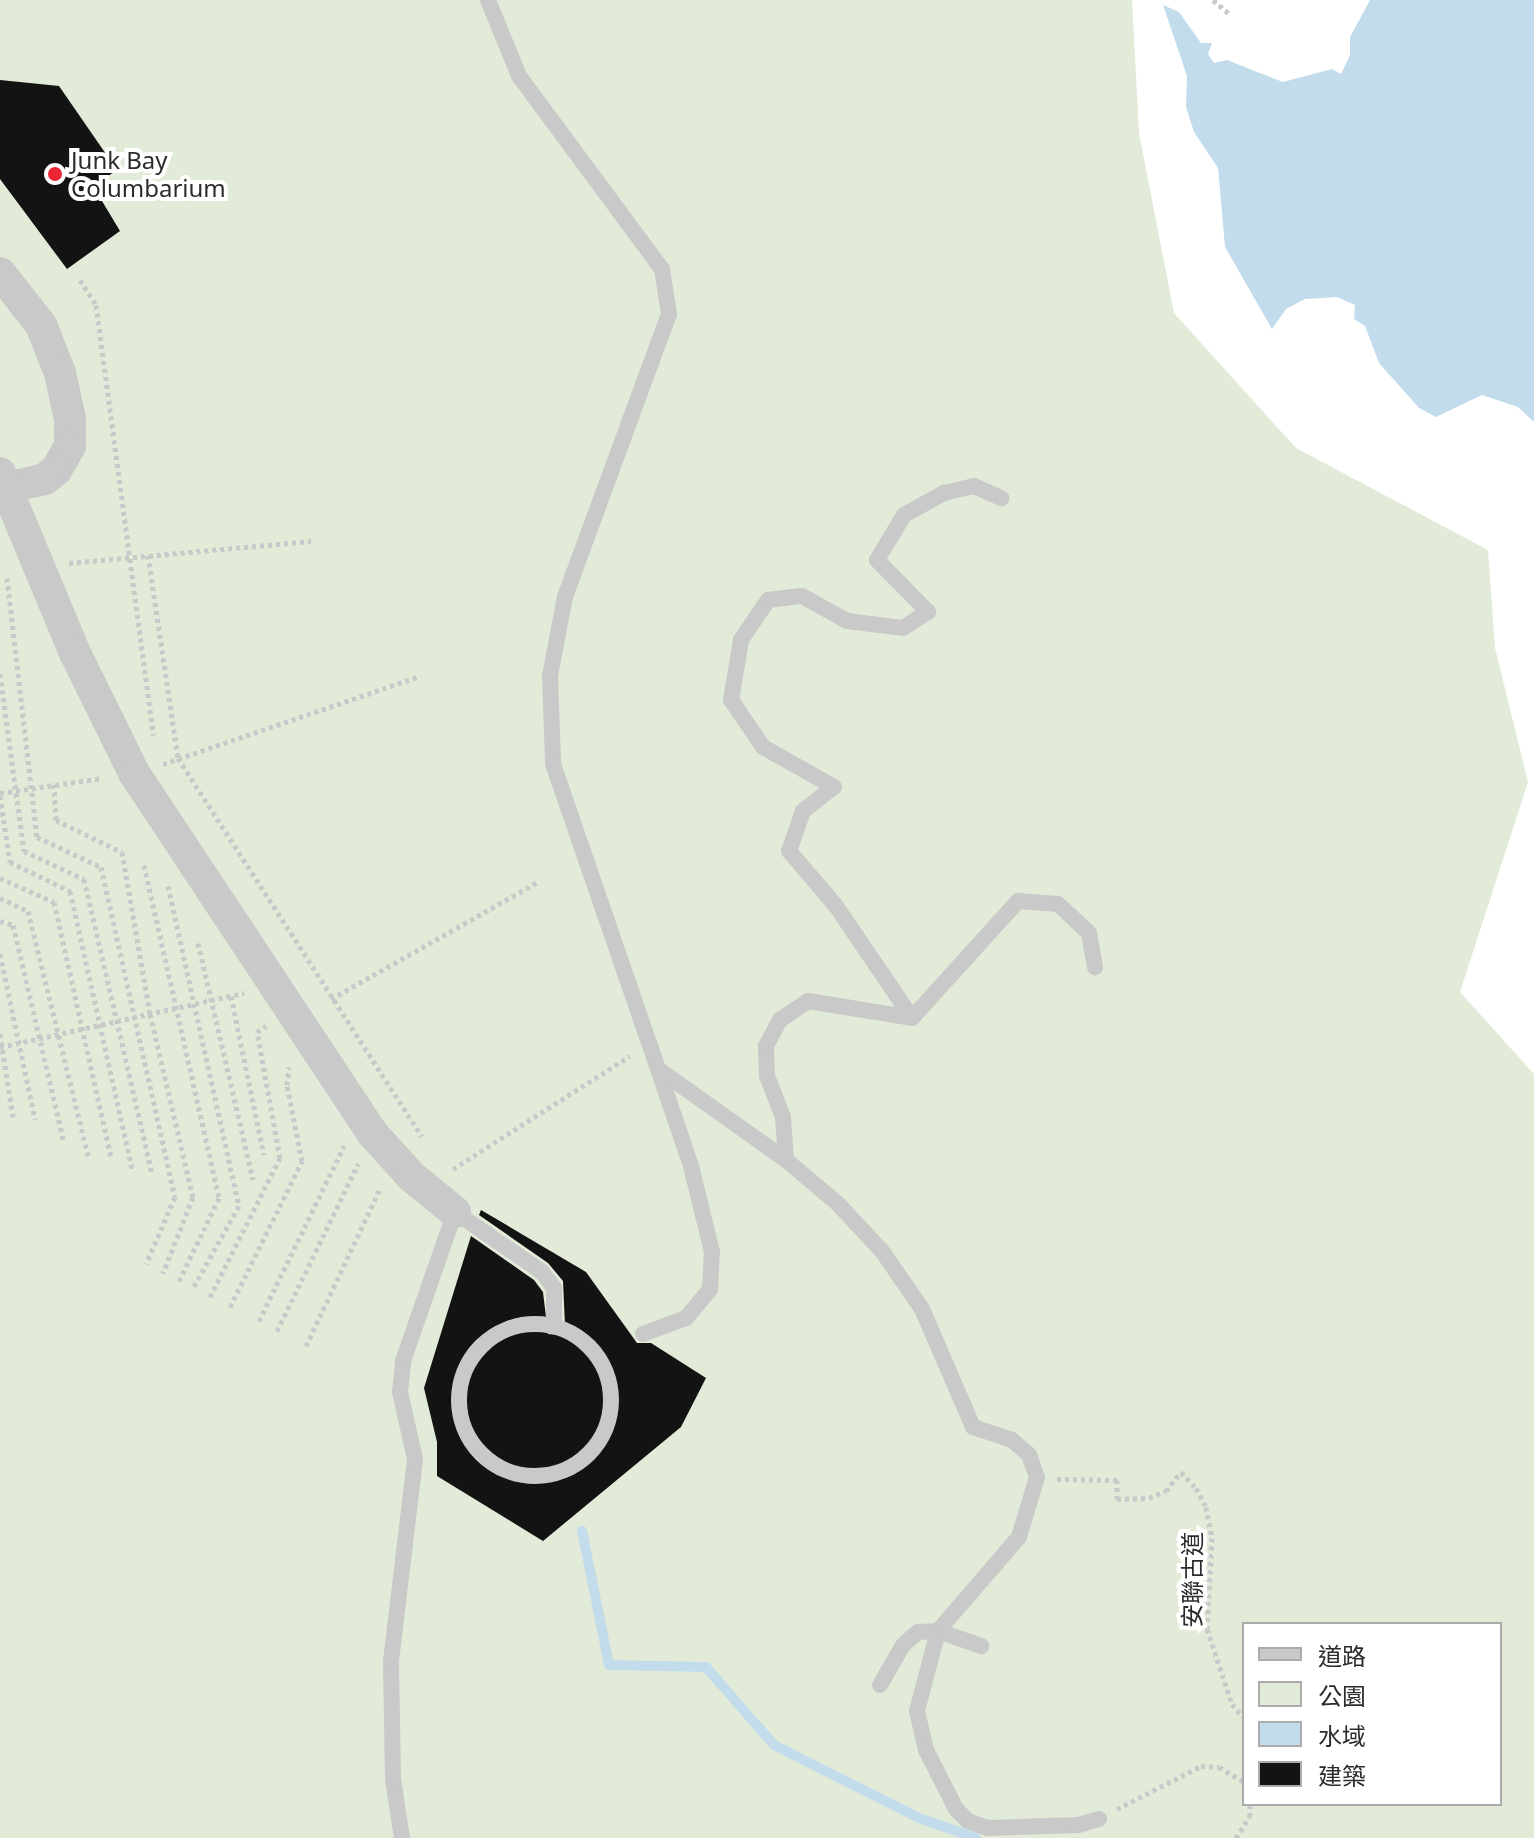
<!DOCTYPE html>
<meta charset="utf-8">
<style>
body{margin:0}
#map{position:relative;width:1534px;height:1838px;overflow:hidden;background:#fff;font-family:"Noto Sans","Noto Sans TC",sans-serif}
div>[style]{position:absolute}
[style*='--x']{left:calc(var(--x)*1px);top:calc(var(--y)*1px);width:calc(var(--w)*1px);rotate:calc(var(--a)*1deg)}
.green>*{inset:0;background:#e2ebd8}
.water>*{inset:0;background:#c3dcec}
.stream>*{height:10px;margin:-5px;padding:0 5px;transform-origin:5px;border-radius:5px;background:#c3dcec}
.building>*{inset:0;background:#131313}
.path>*{height:5px;margin-top:-2.5px;transform-origin:0;background:repeating-linear-gradient(90deg,#c9c9c9 0 4px,transparent 0 8px)}
.lane>*{height:16px;margin:-8px;padding:0 8px;transform-origin:8px;border-radius:8px;background:#c9c9c9}
.lane>.ring{margin:-8px;padding:0;box-sizing:content-box;background:none;border:16px solid #c9c9c9;border-radius:50%}
.street>*{height:32px;margin:-16px;padding:0 16px;transform-origin:16px;border-radius:16px;background:#c9c9c9}
.dots>*{width:22px;height:22px;translate:-50% -50%;box-sizing:border-box;border:4px solid #fff;border-radius:50%}
span{translate:-50% -50%;white-space:nowrap;text-align:center;line-height:1.15;-webkit-text-stroke:8px #fff;paint-order:stroke}
.poi-label{font-size:24px;color:#2c2c2c}
.left{translate:0 -50%;text-align:left}
.street-label{font-size:24px;color:#2c2c2c}
.legend{position:absolute;left:1242px;top:1622px;width:260px;height:184px;box-sizing:border-box;background:#fff;border:2px solid #ababab;margin:0;padding:10px 14px;list-style:none;font-size:24px;color:#2c2c2c}
.legend li{display:flex;align-items:center;gap:16px;height:40px}
.legend b{width:40px;border:2px solid #ababab}
</style>
<div id="map">
<div class="green">
<div style="clip-path:polygon(evenodd,0 0,1132px 0,1139px 133px,1174px 313px,1296px 448px,1488px 550px,1495px 648px,1528px 782px,1460px 992px,1534px 1074px,1534px 1838px,0 1838px,0 0,1244px 1624px,1500px 1624px,1500px 1804px,1244px 1804px,1244px 1624px)"></div>
</div>
<div class="water">
<div style="clip-path:polygon(1370px 0,1534px 0,1534px 422px,1518px 407px,1482px 395px,1436px 417px,1419px 408px,1379px 363px,1365px 326px,1354px 319px,1355px 305px,1337px 297px,1305px 299px,1286px 309px,1272px 329px,1225px 247px,1218px 168px,1194px 132px,1186px 107px,1187px 76px,1163px 5px,1179px 12px,1201px 43px,1212px 43px,1208px 54px,1214px 63px,1227px 60px,1283px 82px,1332px 69px,1341px 74px,1350px 55px,1350px 37px)"></div>
</div>
<div class="stream">
<div style="--x:582;--y:1531;--w:137;--a:78.6"></div>
<div style="--x:609;--y:1665;--w:97;--a:1.2"></div>
<div style="--x:706;--y:1667;--w:103;--a:48.9"></div>
<div style="--x:774;--y:1745;--w:162;--a:26.7"></div>
<div style="--x:919;--y:1818;--w:60;--a:19.3"></div>
</div>
<div class="building">
<div style="clip-path:polygon(0 80px,59px 86px,117px 170px,93px 186px,120px 231px,67px 269px,0 179px)"></div>
<div style="clip-path:polygon(481px 1210px,586px 1272px,637px 1343px,651px 1343px,706px 1378px,681px 1427px,543px 1541px,437px 1476px,437px 1442px,424px 1388px,471px 1236px,534px 1280px,543px 1292px,548px 1334px,559px 1335px,565px 1326px,563px 1281px,548px 1263px,479px 1215px)"></div>
</div>
<div class="path">
<div style="--x:1213;--y:0;--w:23;--a:40"></div>
<div style="--x:80;--y:280;--w:30;--a:57"></div>
<div style="--x:96;--y:305;--w:434;--a:82.4"></div>
<div style="--x:148;--y:555;--w:205;--a:81.6"></div>
<div style="--x:178;--y:758;--w:450;--a:57.2"></div>
<div style="--x:69;--y:563;--w:243;--a:-5.2"></div>
<div style="--x:7;--y:578;--w:261;--a:83.4"></div>
<div style="--x:37;--y:837;--w:71;--a:25.1"></div>
<div style="--x:101;--y:867;--w:338;--a:77.4"></div>
<div style="--x:175;--y:1197;--w:73;--a:113.4"></div>
<div style="--x:0;--y:674;--w:179;--a:82.3"></div>
<div style="--x:24;--y:851;--w:66;--a:25"></div>
<div style="--x:84;--y:879;--w:302;--a:77"></div>
<div style="--x:163;--y:764;--w:272;--a:-18.9"></div>
<div style="--x:54;--y:784;--w:36;--a:87"></div>
<div style="--x:56;--y:820;--w:73;--a:25.9"></div>
<div style="--x:122;--y:852;--w:164;--a:80.2"></div>
<div style="--x:150;--y:1014;--w:188;--a:76.8"></div>
<div style="--x:193;--y:1197;--w:82;--a:111.5"></div>
<div style="--x:0;--y:793;--w:104;--a:-8.3"></div>
<div style="--x:0;--y:796;--w:67;--a:81.4"></div>
<div style="--x:10;--y:862;--w:67;--a:25.8"></div>
<div style="--x:70;--y:891;--w:288;--a:77.4"></div>
<div style="--x:144;--y:865;--w:341;--a:77.3"></div>
<div style="--x:219;--y:1198;--w:92;--a:115.7"></div>
<div style="--x:0;--y:878;--w:59;--a:24"></div>
<div style="--x:54;--y:902;--w:262;--a:77.4"></div>
<div style="--x:168;--y:886;--w:328;--a:77.5"></div>
<div style="--x:239;--y:1206;--w:94;--a:119.3"></div>
<div style="--x:0;--y:898;--w:31;--a:25"></div>
<div style="--x:28;--y:911;--w:256;--a:76.2"></div>
<div style="--x:0;--y:921;--w:14;--a:17"></div>
<div style="--x:13;--y:925;--w:223;--a:76.8"></div>
<div style="--x:198;--y:943;--w:243;--a:76.9"></div>
<div style="--x:0;--y:954;--w:169;--a:78"></div>
<div style="--x:231;--y:996;--w:162;--a:78.3"></div>
<div style="--x:331;--y:999;--w:236;--a:-29.5"></div>
<div style="--x:0;--y:1034;--w:84;--a:81.1"></div>
<div style="--x:0;--y:1047;--w:250;--a:-12.5"></div>
<div style="--x:453;--y:1169;--w:210;--a:-32.6"></div>
<div style="--x:210;--y:1297;--w:156;--a:-63.3"></div>
<div style="--x:280;--y:1158;--w:128;--a:-100.3"></div>
<div style="--x:257;--y:1032;--w:11;--a:-34"></div>
<div style="--x:230;--y:1307;--w:163;--a:-63.7"></div>
<div style="--x:302;--y:1161;--w:77;--a:-101.2"></div>
<div style="--x:287;--y:1085;--w:18;--a:-84"></div>
<div style="--x:259;--y:1321;--w:195;--a:-64.1"></div>
<div style="--x:277;--y:1331;--w:186;--a:-64.1"></div>
<div style="--x:306;--y:1346;--w:174;--a:-64.8"></div>
<div style="--x:1057;--y:1479;--w:60;--a:1"></div>
<div style="--x:1117;--y:1480;--w:19;--a:90"></div>
<div style="--x:1117;--y:1499;--w:32;--a:-2"></div>
<div style="--x:1149;--y:1498;--w:18;--a:-22"></div>
<div style="--x:1166;--y:1491;--w:24;--a:-52"></div>
<div style="--x:1181;--y:1472;--w:22;--a:47"></div>
<div style="--x:1196;--y:1488;--w:21;--a:62"></div>
<div style="--x:1206;--y:1507;--w:32;--a:79"></div>
<div style="--x:1212;--y:1538;--w:91;--a:93.1"></div>
<div style="--x:1207;--y:1629;--w:79;--a:71.6"></div>
<div style="--x:1232;--y:1704;--w:18;--a:49"></div>
<div style="--x:1117;--y:1809;--w:94;--a:-27.1"></div>
<div style="--x:1201;--y:1766;--w:18;--a:3"></div>
<div style="--x:1219;--y:1767;--w:29;--a:31"></div>
<div style="--x:1236;--y:1838;--w:26;--a:-58"></div>
<div style="--x:1250;--y:1816;--w:12;--a:-90"></div>
</div>
<div class="lane">
<div style="--x:488;--y:0;--w:82;--a:67.8"></div>
<div style="--x:519;--y:76;--w:240;--a:53.5"></div>
<div style="--x:662;--y:269;--w:46;--a:81.2"></div>
<div style="--x:669;--y:314;--w:302;--a:110.2"></div>
<div style="--x:565;--y:597;--w:80;--a:100.8"></div>
<div style="--x:550;--y:676;--w:88;--a:88"></div>
<div style="--x:553;--y:764;--w:323;--a:71"></div>
<div style="--x:912;--y:1018;--w:158;--a:-47.8"></div>
<div style="--x:1018;--y:901;--w:40;--a:4.3"></div>
<div style="--x:1058;--y:904;--w:42;--a:43.1"></div>
<div style="--x:1089;--y:933;--w:35;--a:80"></div>
<div style="--x:786;--y:1160;--w:68;--a:40.2"></div>
<div style="--x:838;--y:1204;--w:64;--a:46.9"></div>
<div style="--x:882;--y:1251;--w:70;--a:55.4"></div>
<div style="--x:922;--y:1309;--w:129;--a:66.6"></div>
<div style="--x:973;--y:1427;--w:41;--a:18.4"></div>
<div style="--x:1012;--y:1440;--w:23;--a:41"></div>
<div style="--x:1029;--y:1455;--w:23;--a:70"></div>
<div style="--x:1037;--y:1477;--w:63;--a:106.7"></div>
<div style="--x:1019;--y:1537;--w:124;--a:130.8"></div>
<div style="--x:938;--y:1631;--w:83;--a:104.7"></div>
<div style="--x:917;--y:1711;--w:40;--a:77"></div>
<div style="--x:926;--y:1750;--w:66;--a:63"></div>
<div style="--x:956;--y:1809;--w:17;--a:45"></div>
<div style="--x:968;--y:1821;--w:20;--a:20"></div>
<div style="--x:987;--y:1828;--w:91;--a:-1.9"></div>
<div style="--x:1078;--y:1825;--w:22;--a:-16"></div>
<div class="ring" style="left:459px;top:1324px;width:136px;height:136px"></div>
<div style="--x:643;--y:1334;--w:46;--a:-20.4"></div>
<div style="--x:686;--y:1318;--w:38;--a:-50"></div>
<div style="--x:710;--y:1289;--w:37;--a:-87"></div>
<div style="--x:712;--y:1252;--w:89;--a:-103.7"></div>
<div style="--x:691;--y:1166;--w:102;--a:-108.8"></div>
<div style="--x:658;--y:1069;--w:157;--a:35.4"></div>
<div style="--x:786;--y:1160;--w:43;--a:-94"></div>
<div style="--x:783;--y:1117;--w:44;--a:-111.3"></div>
<div style="--x:767;--y:1076;--w:30;--a:-92"></div>
<div style="--x:766;--y:1046;--w:30;--a:-62"></div>
<div style="--x:780;--y:1020;--w:34;--a:-34"></div>
<div style="--x:808;--y:1001;--w:105;--a:9.3"></div>
<div style="--x:912;--y:1018;--w:135;--a:-124.2"></div>
<div style="--x:836;--y:906;--w:72;--a:-130.5"></div>
<div style="--x:789;--y:851;--w:42;--a:-70.7"></div>
<div style="--x:803;--y:811;--w:39;--a:-38"></div>
<div style="--x:834;--y:787;--w:81;--a:-150.6"></div>
<div style="--x:763;--y:747;--w:57;--a:-124.2"></div>
<div style="--x:731;--y:700;--w:61;--a:-80.5"></div>
<div style="--x:741;--y:640;--w:48;--a:-56"></div>
<div style="--x:768;--y:600;--w:34;--a:-7"></div>
<div style="--x:802;--y:596;--w:51;--a:29.1"></div>
<div style="--x:847;--y:621;--w:56;--a:7.1"></div>
<div style="--x:903;--y:628;--w:30;--a:-33"></div>
<div style="--x:928;--y:612;--w:73;--a:-134.4"></div>
<div style="--x:877;--y:560;--w:52;--a:-59"></div>
<div style="--x:904;--y:515;--w:46;--a:-28.8"></div>
<div style="--x:944;--y:493;--w:31;--a:-13"></div>
<div style="--x:974;--y:486;--w:30;--a:24"></div>
<div style="--x:880;--y:1685;--w:46;--a:-60.1"></div>
<div style="--x:903;--y:1645;--w:20;--a:-41"></div>
<div style="--x:918;--y:1632;--w:20;--a:-3"></div>
<div style="--x:938;--y:1631;--w:46;--a:19.2"></div>
<div style="--x:402;--y:1838;--w:60;--a:-98.7"></div>
<div style="--x:393;--y:1779;--w:118;--a:-91"></div>
<div style="--x:391;--y:1661;--w:203;--a:-83.2"></div>
<div style="--x:415;--y:1459;--w:69;--a:-102.6"></div>
<div style="--x:400;--y:1392;--w:31;--a:-84"></div>
<div style="--x:403;--y:1361;--w:158;--a:-70.8"></div>
<div style="--x:455;--y:1212;--w:106;--a:34.6"></div>
<div style="--x:542;--y:1272;--w:20;--a:53"></div>
<div style="--x:554;--y:1288;--w:37;--a:90"></div>
</div>
<div class="street">
<div style="--x:0;--y:273;--w:66;--a:51.7"></div>
<div style="--x:41;--y:325;--w:52;--a:68.4"></div>
<div style="--x:60;--y:373;--w:47;--a:77.7"></div>
<div style="--x:70;--y:419;--w:27;--a:90"></div>
<div style="--x:70;--y:446;--w:28;--a:120"></div>
<div style="--x:56;--y:470;--w:14;--a:141"></div>
<div style="--x:45;--y:479;--w:40;--a:167"></div>
<div style="--x:0;--y:473;--w:195;--a:67.4"></div>
<div style="--x:75;--y:653;--w:134;--a:63.8"></div>
<div style="--x:134;--y:773;--w:433;--a:56.5"></div>
<div style="--x:373;--y:1134;--w:57;--a:47.9"></div>
<div style="--x:411;--y:1176;--w:57;--a:39.3"></div>
</div>
<div class="dots">
<div style="left:55px;top:174px;background:#eb2634"></div>
</div>
<div class="poi-label">
<span class="left" style="left:71px;top:174px">Junk Bay<br>Columbarium</span>
</div>
<div class="street-label">
<span style="left:1192px;top:1580px;rotate:-90deg">安聯古道</span>
</div>
<ul class="legend">
<li><b style="height:10px;background:#c9c9c9"></b>道路</li>
<li><b style="height:22px;background:#e2ebd8"></b>公園</li>
<li><b style="height:22px;background:#c3dcec"></b>水域</li>
<li><b style="height:22px;background:#131313"></b>建築</li>
</ul>
</div>
